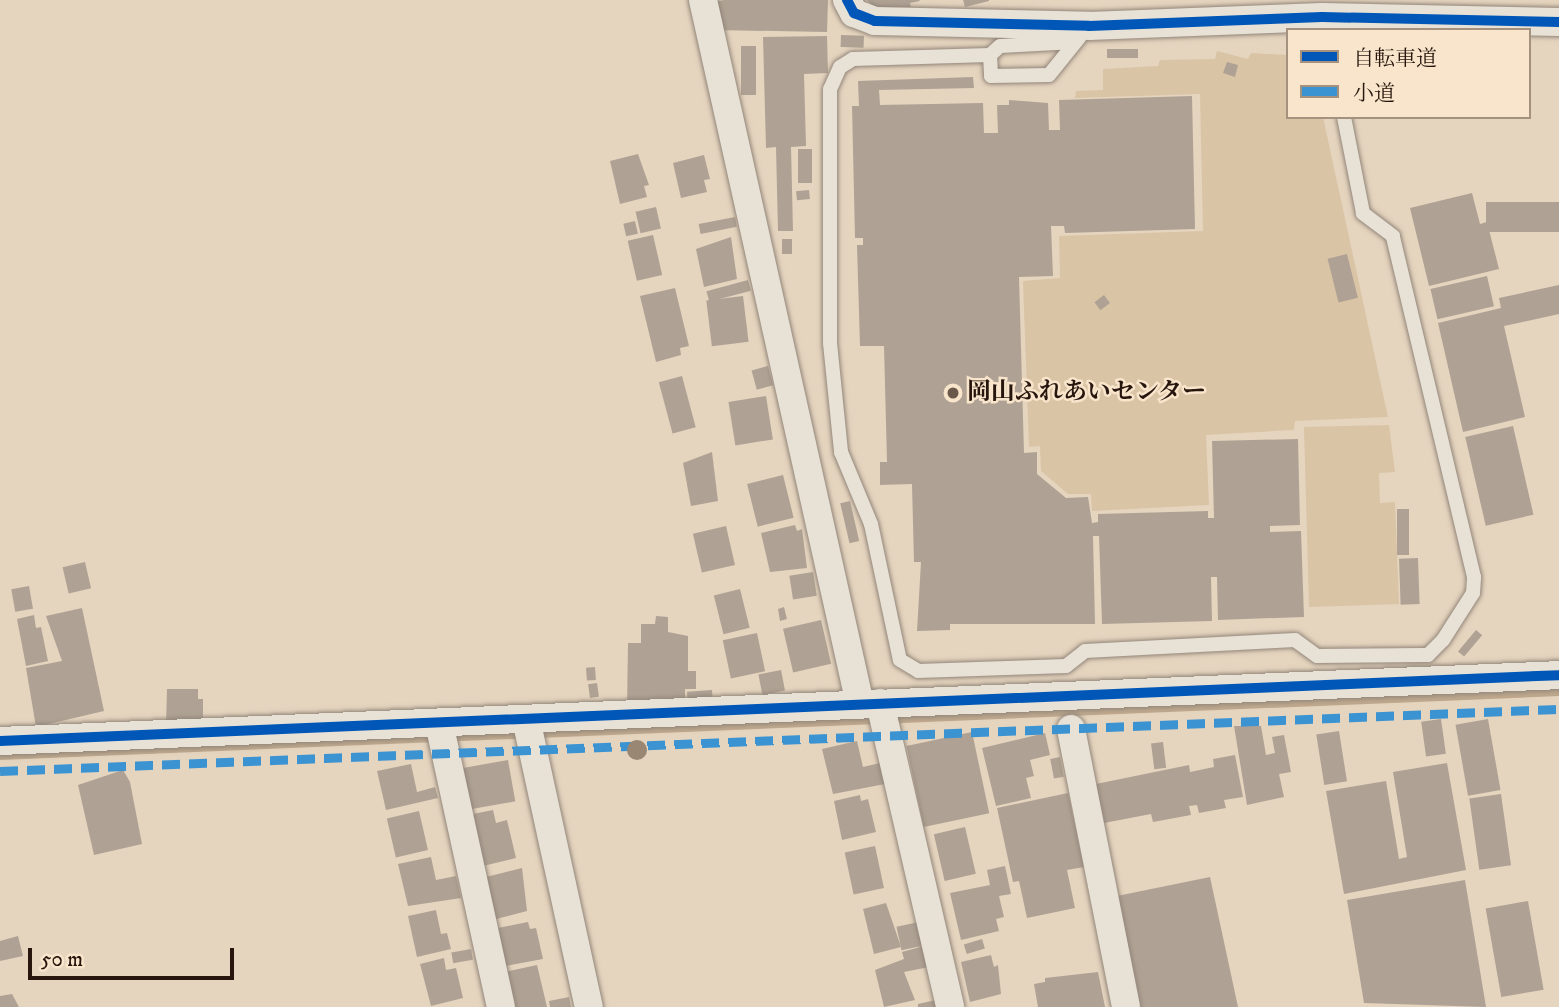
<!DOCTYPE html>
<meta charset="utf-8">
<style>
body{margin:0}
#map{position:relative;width:1559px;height:1007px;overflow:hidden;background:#e5d4be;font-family:"IM FELL DW Pica","Noto Serif JP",serif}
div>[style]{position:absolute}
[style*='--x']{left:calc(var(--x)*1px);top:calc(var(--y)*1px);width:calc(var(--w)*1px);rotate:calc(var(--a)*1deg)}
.green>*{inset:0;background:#dac4a6}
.stream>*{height:8px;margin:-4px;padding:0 4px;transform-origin:4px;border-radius:4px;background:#bea88d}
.building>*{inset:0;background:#afa294;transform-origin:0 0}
.roads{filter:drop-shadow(0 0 2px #92867a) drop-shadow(0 0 2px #92867a)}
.lane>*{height:14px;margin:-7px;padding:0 7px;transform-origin:7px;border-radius:7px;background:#e8e1d6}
.street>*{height:28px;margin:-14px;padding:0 14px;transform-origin:14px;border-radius:14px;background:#e8e1d6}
.quiet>*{height:9px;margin-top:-4.5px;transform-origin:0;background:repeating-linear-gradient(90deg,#3b93d2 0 18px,transparent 0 27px)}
.cycleway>*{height:10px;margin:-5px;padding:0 5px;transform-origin:5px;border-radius:5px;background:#0057b8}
.trees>*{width:20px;height:20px;margin:-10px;border-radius:50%;background:#998673}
.dots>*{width:19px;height:19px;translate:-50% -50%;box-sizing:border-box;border:4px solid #f8e5cb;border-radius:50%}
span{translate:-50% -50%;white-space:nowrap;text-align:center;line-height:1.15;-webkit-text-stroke:5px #f8e5cb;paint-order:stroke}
.poi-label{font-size:24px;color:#27160d;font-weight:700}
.left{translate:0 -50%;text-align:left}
.legend{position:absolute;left:1286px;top:28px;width:245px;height:91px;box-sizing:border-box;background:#f8e5cb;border:2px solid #a4927f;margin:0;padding:9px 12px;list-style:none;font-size:21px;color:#27160d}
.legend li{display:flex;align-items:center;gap:14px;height:35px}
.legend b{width:35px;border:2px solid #a4927f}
.scale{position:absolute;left:28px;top:948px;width:206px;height:32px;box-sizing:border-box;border:4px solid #27160d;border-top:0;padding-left:9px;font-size:21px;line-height:24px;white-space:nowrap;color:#27160d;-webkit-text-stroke:5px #f8e5cb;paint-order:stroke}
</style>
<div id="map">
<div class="green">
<div style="clip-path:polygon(1217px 51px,1248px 59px,1251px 53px,1288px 55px,1288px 117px,1323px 117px,1388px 417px,1295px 421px,1294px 430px,1206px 435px,1209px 505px,1092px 511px,1091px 494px,1068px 494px,1041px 471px,1040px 446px,1029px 447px,1023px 281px,1060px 278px,1059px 236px,1203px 231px,1200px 94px,1075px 98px,1076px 91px,1103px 90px,1103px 69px,1158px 66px,1160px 60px,1215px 59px)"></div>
<div style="clip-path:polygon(1389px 425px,1395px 472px,1379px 473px,1380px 503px,1395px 502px,1399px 604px,1309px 607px,1304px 427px)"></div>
</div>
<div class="stream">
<div style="--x:0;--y:756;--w:1560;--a:-2.35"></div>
</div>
<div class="building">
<div style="clip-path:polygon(724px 0,828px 0,827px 32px,715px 30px,710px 3px)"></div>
<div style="clip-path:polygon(867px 0,919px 0,920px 1px,910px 3px,911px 7px,875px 8px)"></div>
<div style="clip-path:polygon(963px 0,989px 0,989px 1px,965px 7px)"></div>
<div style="left:841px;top:35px;width:23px;height:12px;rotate:2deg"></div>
<div style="clip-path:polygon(827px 36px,828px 73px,804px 74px,806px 146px,791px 147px,793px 231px,778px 231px,776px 147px,766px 148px,763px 37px)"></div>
<div style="left:741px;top:46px;width:15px;height:49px"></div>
<div style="left:1138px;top:49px;width:9px;height:31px;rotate:90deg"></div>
<div style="clip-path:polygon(1227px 62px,1238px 65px,1235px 77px,1223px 73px)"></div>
<div style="clip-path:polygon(973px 77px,974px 88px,879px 90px,880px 105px,983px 103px,984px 133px,998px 133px,997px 105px,1009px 105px,1009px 100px,1048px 103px,1049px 130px,1060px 130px,1059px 100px,1192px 96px,1195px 229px,1065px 233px,1064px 226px,1051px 226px,1053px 276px,1019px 277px,1024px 453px,1037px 452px,1037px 474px,1066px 498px,1088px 497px,1092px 523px,1098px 522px,1098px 514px,1208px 511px,1208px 518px,1214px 518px,1212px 441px,1298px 439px,1300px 525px,1270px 526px,1270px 532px,1301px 531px,1304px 617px,1218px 620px,1217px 577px,1211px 577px,1212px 621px,1102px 624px,1099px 536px,1093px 536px,1095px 624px,950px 624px,950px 630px,917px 631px,921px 562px,914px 562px,912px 484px,880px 485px,880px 462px,887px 462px,884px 346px,860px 346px,857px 245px,863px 245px,863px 238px,855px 238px,852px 106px,859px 106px,858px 81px)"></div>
<div style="left:798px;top:149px;width:14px;height:34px"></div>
<div style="clip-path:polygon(638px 154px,649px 185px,644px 186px,647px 197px,620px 204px,610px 161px)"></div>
<div style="clip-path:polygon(704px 155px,710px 179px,704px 180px,707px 192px,681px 198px,673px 163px)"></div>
<div style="left:809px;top:190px;width:9px;height:13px;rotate:84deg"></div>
<div style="clip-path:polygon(1472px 193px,1480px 224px,1487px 222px,1499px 269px,1429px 286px,1410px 208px)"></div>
<div style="left:1559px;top:202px;width:30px;height:73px;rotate:90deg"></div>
<div style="left:656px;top:207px;width:22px;height:21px;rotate:77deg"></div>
<div style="left:735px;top:217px;width:10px;height:37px;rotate:79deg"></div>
<div style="left:635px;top:221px;width:13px;height:12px;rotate:77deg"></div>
<div style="left:653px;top:235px;width:41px;height:26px;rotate:77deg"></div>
<div style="clip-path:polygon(731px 237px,737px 279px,704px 287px,696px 249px)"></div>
<div style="left:782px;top:239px;width:10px;height:15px"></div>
<div style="left:1347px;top:254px;width:45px;height:20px;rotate:76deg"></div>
<div style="left:1487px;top:276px;width:31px;height:58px;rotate:77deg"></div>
<div style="left:748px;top:280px;width:11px;height:43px;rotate:75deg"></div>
<div style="clip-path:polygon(1559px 285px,1559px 314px,1504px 326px,1525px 417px,1463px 432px,1438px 323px,1501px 308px,1499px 298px)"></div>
<div style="clip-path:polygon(675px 288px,689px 346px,680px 348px,681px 355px,656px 362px,640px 296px)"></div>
<div style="left:1104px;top:295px;width:10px;height:12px;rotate:53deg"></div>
<div style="left:743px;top:296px;width:46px;height:37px;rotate:83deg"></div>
<div style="left:768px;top:366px;width:20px;height:17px;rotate:75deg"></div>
<div style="left:682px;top:376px;width:53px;height:24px;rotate:75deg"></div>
<div style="left:766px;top:396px;width:44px;height:38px;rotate:81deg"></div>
<div style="left:1513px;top:426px;width:91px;height:49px;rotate:77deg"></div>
<div style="clip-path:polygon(712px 452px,718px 501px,691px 506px,683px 463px)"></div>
<div style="left:783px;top:475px;width:44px;height:37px;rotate:76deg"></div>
<div style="left:850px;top:501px;width:41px;height:10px;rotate:77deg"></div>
<div style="left:1397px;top:509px;width:12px;height:46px"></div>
<div style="clip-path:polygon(795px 525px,797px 531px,802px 529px,807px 568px,770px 572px,761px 533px)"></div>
<div style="left:726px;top:526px;width:40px;height:34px;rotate:77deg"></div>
<div style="left:1418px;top:558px;width:46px;height:19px;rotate:88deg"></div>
<div style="left:85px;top:562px;width:27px;height:23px;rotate:77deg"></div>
<div style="left:813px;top:572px;width:24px;height:24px;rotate:81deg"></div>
<div style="left:29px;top:586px;width:23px;height:18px;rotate:80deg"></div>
<div style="left:740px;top:589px;width:40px;height:27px;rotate:76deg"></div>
<div style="clip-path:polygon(784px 607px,787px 619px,780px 621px,778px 609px)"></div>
<div style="clip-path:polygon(82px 608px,104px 711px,36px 727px,26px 668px,62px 661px,46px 616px)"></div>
<div style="clip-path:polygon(34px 615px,36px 628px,41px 627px,48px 661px,26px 666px,17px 619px)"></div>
<div style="clip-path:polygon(656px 616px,668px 617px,668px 632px,688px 636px,688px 671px,696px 671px,696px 689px,685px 689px,685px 708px,627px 708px,628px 643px,641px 643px,641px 624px,655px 624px)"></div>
<div style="left:821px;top:620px;width:45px;height:39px;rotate:77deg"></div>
<div style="left:1476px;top:630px;width:8px;height:28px;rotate:40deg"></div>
<div style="left:757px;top:633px;width:39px;height:35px;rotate:78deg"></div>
<div style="left:595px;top:667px;width:13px;height:9px;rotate:86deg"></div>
<div style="left:781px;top:670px;width:21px;height:23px;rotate:79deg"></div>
<div style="left:597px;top:683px;width:14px;height:9px;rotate:82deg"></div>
<div style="clip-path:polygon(167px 689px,198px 689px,198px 699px,203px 699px,203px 724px,166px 724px)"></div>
<div style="left:712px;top:690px;width:16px;height:25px;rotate:86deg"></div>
<div style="left:1441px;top:719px;width:35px;height:20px;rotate:82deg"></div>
<div style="left:1488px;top:719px;width:72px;height:33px;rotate:80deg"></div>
<div style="clip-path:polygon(1234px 726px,1261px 726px,1266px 755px,1275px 753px,1272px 737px,1284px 735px,1291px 772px,1279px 774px,1284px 797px,1247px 805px)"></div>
<div style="left:1339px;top:731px;width:51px;height:23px;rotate:81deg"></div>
<div style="left:972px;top:732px;width:83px;height:67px;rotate:78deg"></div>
<div style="clip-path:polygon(1045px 733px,1050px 755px,1030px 760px,1034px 776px,1026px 778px,1031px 798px,996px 806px,982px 748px)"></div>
<div style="clip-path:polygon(857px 741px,863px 767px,880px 763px,885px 784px,833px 794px,822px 749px)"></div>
<div style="left:1163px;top:742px;width:26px;height:12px;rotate:83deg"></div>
<div style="clip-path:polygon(1235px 755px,1243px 797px,1224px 800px,1226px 808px,1199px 813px,1197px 805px,1189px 806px,1191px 815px,1153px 822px,1151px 814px,1104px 823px,1096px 784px,1189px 765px,1190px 772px,1214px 767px,1213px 759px)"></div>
<div style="left:1060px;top:757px;width:20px;height:10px;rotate:79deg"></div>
<div style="left:508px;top:760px;width:42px;height:47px;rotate:80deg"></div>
<div style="clip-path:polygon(1447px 763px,1466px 870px,1344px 894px,1326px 791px,1386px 781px,1399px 859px,1407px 857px,1393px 772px)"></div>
<div style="clip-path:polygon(411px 764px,417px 792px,435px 787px,438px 798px,386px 810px,377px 771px)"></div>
<div style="clip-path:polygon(123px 770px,130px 782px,142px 844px,94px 855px,78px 785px)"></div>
<div style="clip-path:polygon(1068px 793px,1084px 867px,1067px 870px,1075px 908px,1027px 918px,1019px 881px,1013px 882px,997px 808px)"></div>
<div style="left:1501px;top:794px;width:72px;height:32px;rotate:82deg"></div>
<div style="clip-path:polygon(860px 795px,861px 801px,868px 799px,876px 832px,842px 840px,834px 801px)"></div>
<div style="clip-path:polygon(493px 810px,496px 823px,507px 820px,516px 858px,483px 866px,473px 814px)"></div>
<div style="left:419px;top:811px;width:40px;height:33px;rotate:77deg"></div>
<div style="left:965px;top:827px;width:48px;height:32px;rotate:77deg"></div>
<div style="left:875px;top:846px;width:43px;height:31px;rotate:78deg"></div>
<div style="clip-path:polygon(431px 857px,436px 880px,456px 876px,461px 898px,408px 906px,398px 864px)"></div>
<div style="clip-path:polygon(1005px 866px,1011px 894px,999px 896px,1004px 917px,996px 919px,999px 931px,961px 940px,950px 893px,990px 885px,987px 870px)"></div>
<div style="clip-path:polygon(522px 868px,527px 911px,496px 919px,486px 877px)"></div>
<div style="clip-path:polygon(1210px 877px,1238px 1007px,1140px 1007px,1117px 896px)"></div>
<div style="clip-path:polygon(1465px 880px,1486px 1007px,1364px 1003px,1347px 900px)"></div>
<div style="left:1528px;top:901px;width:90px;height:43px;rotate:80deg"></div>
<div style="clip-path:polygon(886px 903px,901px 947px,874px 954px,863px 909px)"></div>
<div style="clip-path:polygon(436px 910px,441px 934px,447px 933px,451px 949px,417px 957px,408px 916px)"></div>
<div style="clip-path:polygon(528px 922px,530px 929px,536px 928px,543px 959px,506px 966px,498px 928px)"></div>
<div style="left:919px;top:922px;width:24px;height:23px;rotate:78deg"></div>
<div style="clip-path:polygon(18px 936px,23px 956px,0 961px,0 941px)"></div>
<div style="left:982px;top:939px;width:10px;height:19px;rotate:73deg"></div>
<div style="clip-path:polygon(924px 946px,929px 967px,904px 972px,915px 1000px,884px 1007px,875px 970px,904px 959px,902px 952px)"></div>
<div style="left:471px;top:949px;width:11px;height:20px;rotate:80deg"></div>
<div style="clip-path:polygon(991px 955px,994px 967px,998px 965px,1001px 994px,970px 1002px,961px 962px)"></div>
<div style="clip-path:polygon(444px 958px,446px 970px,456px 968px,463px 998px,431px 1006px,420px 964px)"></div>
<div style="clip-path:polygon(537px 965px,547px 1007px,513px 1007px,505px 972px)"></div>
<div style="clip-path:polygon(1098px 972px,1105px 1007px,1038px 1007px,1034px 984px,1045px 982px,1045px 978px)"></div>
<div style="clip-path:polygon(12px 994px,19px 1007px,0 1007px,0 996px)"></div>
<div style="clip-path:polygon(569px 997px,571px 1007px,550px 1007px,549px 1001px)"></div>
<div style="clip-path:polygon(936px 1000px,938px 1007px,918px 1007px,918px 1004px)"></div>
</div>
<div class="roads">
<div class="lane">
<div style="--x:1075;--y:42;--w:75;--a:176.9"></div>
<div style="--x:1000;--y:46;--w:13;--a:138"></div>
<div style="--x:990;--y:55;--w:137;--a:178.3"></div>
<div style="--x:853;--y:59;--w:15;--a:148"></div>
<div style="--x:840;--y:67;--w:24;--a:114"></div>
<div style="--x:830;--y:89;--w:254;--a:90"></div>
<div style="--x:830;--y:343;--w:110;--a:84.2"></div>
<div style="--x:841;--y:452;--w:78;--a:67.4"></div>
<div style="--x:871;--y:524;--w:139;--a:78"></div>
<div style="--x:900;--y:660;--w:21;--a:31"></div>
<div style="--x:918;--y:671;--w:148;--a:-1.9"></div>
<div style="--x:1066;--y:666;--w:24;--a:-38"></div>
<div style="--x:1085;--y:651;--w:210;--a:-3"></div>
<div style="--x:1295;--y:640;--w:27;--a:36"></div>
<div style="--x:1317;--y:656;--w:111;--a:-0.5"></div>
<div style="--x:1428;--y:655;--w:21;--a:-45"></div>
<div style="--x:1443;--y:640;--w:56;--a:-57.4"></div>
<div style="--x:1473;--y:593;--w:16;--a:-86"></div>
<div style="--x:1474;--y:577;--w:350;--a:-103.4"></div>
<div style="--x:1393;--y:236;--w:38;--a:-143"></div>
<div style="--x:1363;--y:213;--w:98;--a:-101.2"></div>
<div style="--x:990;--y:55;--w:21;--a:87"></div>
<div style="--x:991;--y:76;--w:58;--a:-1"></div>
<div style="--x:1049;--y:75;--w:48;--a:-51"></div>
</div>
<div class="street">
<div style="--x:703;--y:0;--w:721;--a:77.43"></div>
<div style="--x:847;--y:0;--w:15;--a:62"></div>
<div style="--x:854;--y:13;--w:22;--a:21"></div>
<div style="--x:875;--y:21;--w:214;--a:1.3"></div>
<div style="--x:1089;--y:26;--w:233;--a:-2.2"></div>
<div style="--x:1322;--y:17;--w:237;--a:1.2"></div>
<div style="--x:880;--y:703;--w:312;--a:77"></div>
<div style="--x:526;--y:719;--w:295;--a:77.7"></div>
<div style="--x:439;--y:723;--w:291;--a:77.7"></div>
<div style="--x:1071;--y:729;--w:283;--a:78.8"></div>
<div style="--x:0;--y:741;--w:1560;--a:-2.42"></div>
</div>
</div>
<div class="quiet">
<div style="--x:0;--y:771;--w:1560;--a:-2.28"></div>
</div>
<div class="cycleway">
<div style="--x:847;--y:0;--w:15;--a:62"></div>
<div style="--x:854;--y:13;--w:22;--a:21"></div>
<div style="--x:875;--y:21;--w:214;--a:1.3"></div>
<div style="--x:1089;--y:26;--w:233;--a:-2.2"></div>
<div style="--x:1322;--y:17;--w:237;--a:1.2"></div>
<div style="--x:0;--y:741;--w:1560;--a:-2.42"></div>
</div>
<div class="trees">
<div style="left:637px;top:750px"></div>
</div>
<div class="dots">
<div style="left:953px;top:393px;background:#6a584b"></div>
</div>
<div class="poi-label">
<span class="left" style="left:967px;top:393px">岡山ふれあいセンター</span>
</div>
<ul class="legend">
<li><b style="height:9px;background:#0057b8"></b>自転車道</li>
<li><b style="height:9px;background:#3b93d2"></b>小道</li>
</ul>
<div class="scale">50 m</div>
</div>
